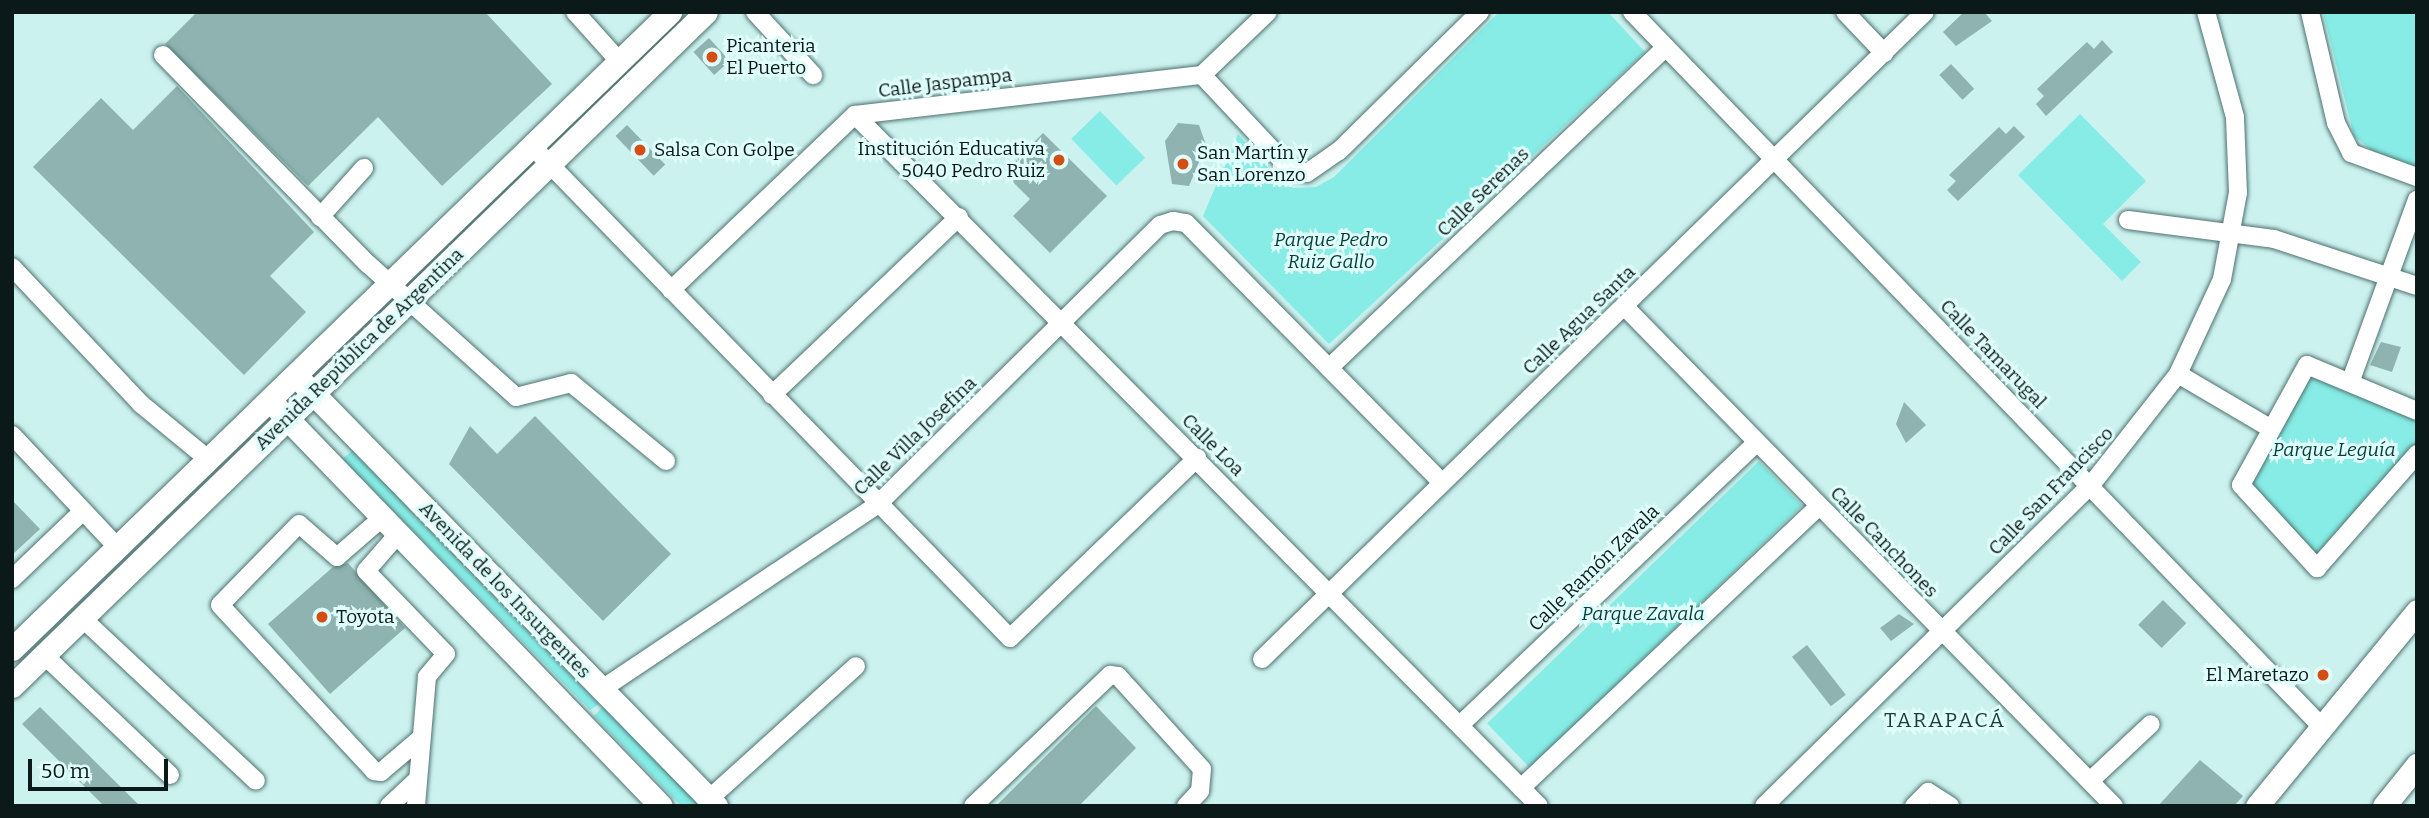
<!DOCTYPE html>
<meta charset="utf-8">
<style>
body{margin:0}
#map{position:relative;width:2429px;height:818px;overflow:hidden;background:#ccf2ef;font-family:Bitter,serif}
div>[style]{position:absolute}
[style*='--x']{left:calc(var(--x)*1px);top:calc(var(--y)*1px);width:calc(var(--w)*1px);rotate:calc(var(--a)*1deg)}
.green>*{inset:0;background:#86ece5;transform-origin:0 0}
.building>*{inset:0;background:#8eb3b0;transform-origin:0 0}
.roads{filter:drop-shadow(0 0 2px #4e716e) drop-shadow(0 0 2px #4e716e)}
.minor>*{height:18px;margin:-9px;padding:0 9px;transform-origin:9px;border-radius:9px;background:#fff}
.major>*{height:23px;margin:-11.5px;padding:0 11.5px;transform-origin:11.5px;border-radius:11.5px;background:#fff}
.dots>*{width:19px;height:19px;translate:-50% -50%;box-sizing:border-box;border:4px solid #dffefb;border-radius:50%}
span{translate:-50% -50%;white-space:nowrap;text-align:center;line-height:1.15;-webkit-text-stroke:6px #dffefb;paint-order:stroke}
.poi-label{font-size:19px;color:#0b1a19}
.left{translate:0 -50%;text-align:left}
.right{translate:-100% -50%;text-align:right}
.street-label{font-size:19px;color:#0b1a19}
.park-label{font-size:19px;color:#053d3a;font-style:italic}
.neighbourhood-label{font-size:21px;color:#1b3d3b;letter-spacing:2px}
.frame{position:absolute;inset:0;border:14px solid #0b1a19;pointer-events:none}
.scale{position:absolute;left:28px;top:759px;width:140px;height:32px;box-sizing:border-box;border:4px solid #0b1a19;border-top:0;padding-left:9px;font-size:21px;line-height:24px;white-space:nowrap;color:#0b1a19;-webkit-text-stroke:5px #dffefb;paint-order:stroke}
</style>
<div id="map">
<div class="green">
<div style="clip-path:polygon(1499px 12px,1608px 12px,1645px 52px,1329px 344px,1203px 216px,1238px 134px,1278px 179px,1293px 188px,1316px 187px,1334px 177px)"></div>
<div style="clip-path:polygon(2323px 12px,2417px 12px,2417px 170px,2376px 154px,2354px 136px)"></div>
<div style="left:1100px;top:111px;width:65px;height:40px;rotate:46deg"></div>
<div style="clip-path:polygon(2080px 114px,2146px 181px,2103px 224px,2141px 262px,2122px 281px,2018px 175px)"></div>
<div style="clip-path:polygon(2311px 372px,2417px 417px,2417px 444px,2323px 555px,2314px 556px,2249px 488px)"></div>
<div style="clip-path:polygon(353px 450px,599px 704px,590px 710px,342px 459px)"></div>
<div style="left:1759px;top:461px;width:62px;height:378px;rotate:46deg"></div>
<div style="left:604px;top:706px;width:140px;height:14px;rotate:46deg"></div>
</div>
<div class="building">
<div style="clip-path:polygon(197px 12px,485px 12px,552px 84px,442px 186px,378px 117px,308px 186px,165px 44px)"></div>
<div style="clip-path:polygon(1964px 12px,1984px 12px,1992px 21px,1956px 46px,1943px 32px)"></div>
<div style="left:709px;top:38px;width:31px;height:21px;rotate:48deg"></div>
<div style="clip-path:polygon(2102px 40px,2113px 52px,2046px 116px,2036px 104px,2044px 96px,2037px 89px,2087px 42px,2094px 49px)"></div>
<div style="left:1951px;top:64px;width:34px;height:16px;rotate:47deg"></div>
<div style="clip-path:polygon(177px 86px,314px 232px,270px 276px,306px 312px,244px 375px,33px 167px,101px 98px,133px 130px)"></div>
<div style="clip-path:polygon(1178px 123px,1199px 125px,1206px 145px,1189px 186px,1172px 184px,1165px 141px)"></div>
<div style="left:627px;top:125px;width:55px;height:16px;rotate:46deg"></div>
<div style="clip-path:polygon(2014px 126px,2025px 137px,1958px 201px,1947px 190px,1956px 181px,1949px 175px,1999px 127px,2006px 134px)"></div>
<div style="clip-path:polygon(1043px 133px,1107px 196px,1050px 253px,1013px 216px,1030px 199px,1004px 173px)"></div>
<div style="clip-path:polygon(2381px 342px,2401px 347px,2392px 372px,2370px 365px)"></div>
<div style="clip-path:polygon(1904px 402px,1926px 425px,1906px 443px,1896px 424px)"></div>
<div style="clip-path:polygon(535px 416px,671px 554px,603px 621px,449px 464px,470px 426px,497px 454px)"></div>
<div style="clip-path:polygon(12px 500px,40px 529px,12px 555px)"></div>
<div style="clip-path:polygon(348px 563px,405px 628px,330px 694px,268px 624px,333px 567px)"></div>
<div style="left:2163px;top:600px;width:33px;height:35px;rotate:45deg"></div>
<div style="clip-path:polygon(1899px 614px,1914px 624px,1891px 641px,1880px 628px)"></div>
<div style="left:1807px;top:645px;width:63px;height:19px;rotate:52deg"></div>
<div style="clip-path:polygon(1096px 706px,1136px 748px,1079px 806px,996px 806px)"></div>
<div style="clip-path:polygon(40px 707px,140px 806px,104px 806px,22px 724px)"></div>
<div style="clip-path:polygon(2200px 760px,2243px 796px,2234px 806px,2158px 806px)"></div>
</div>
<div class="roads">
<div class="minor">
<div style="--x:575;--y:12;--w:66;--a:48.1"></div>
<div style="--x:755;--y:12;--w:86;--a:47.4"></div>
<div style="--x:1632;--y:12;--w:994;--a:46.02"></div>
<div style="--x:1845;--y:12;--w:57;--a:46.4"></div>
<div style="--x:2310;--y:12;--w:114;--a:76.8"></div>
<div style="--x:2336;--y:123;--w:34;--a:63"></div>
<div style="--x:2351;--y:153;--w:70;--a:20"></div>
<div style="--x:163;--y:55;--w:293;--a:45.6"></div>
<div style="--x:368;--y:264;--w:199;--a:41.9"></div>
<div style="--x:516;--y:397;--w:57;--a:-14.3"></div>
<div style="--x:571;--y:383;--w:123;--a:39.4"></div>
<div style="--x:1202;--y:75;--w:129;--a:46.9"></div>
<div style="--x:1290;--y:169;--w:17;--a:13"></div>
<div style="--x:1307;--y:173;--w:39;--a:-35"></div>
<div style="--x:1339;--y:151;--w:198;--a:-44.6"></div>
<div style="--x:855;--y:115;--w:972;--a:45.29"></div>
<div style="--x:532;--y:146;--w:686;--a:45.83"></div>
<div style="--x:1010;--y:638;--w:260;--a:-43.9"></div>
<div style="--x:320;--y:217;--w:66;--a:-48.1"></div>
<div style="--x:2128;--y:220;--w:147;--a:7.4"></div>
<div style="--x:2274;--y:239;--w:151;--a:18.2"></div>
<div style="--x:12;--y:267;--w:188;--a:46.7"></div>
<div style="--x:141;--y:404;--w:87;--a:39.4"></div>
<div style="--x:671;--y:290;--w:254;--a:-43.6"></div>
<div style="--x:855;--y:115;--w:349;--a:-6.6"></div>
<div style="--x:1202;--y:75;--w:91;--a:-43.7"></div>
<div style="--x:1624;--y:306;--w:700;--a:45.58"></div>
<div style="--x:1329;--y:368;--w:465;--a:-43.6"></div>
<div style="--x:2178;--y:374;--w:107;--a:30.4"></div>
<div style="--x:2351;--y:380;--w:192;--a:-69.9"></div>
<div style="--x:772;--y:395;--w:258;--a:-43.6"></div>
<div style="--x:2417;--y:411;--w:119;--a:-157.3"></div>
<div style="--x:2307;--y:365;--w:137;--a:118.8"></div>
<div style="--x:2241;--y:485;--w:113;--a:47.5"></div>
<div style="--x:2317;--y:568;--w:152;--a:-48.7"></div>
<div style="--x:12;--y:435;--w:154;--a:46.8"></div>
<div style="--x:383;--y:517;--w:61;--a:139"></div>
<div style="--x:337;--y:557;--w:50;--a:-139"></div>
<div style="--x:299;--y:524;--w:113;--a:134.3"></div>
<div style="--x:220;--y:605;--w:226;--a:47.1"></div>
<div style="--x:374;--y:771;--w:7;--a:8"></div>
<div style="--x:381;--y:772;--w:52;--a:-40.4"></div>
<div style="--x:399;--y:533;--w:50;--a:131"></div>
<div style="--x:366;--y:571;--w:115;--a:46.1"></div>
<div style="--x:446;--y:654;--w:30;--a:130"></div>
<div style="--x:427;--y:677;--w:129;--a:94.9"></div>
<div style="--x:12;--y:579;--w:98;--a:-43.8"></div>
<div style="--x:82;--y:618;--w:238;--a:43.1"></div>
<div style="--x:44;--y:655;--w:174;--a:43.6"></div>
<div style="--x:1262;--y:659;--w:926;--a:-44.3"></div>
<div style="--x:602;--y:689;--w:331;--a:-33.8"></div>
<div style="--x:877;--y:505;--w:398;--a:-44.7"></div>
<div style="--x:1160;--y:225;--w:14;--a:-17"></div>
<div style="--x:1173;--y:221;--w:13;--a:9"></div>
<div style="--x:1186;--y:223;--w:365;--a:45.4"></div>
<div style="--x:1460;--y:725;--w:410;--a:-43.6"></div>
<div style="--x:2090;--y:781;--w:83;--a:-43.1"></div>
<div style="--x:1521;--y:788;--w:410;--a:-43.4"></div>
<div style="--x:709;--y:799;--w:198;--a:-42.1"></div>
<div style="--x:389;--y:806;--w:38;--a:-43"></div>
<div style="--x:973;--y:806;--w:190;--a:-43.7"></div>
<div style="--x:1110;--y:675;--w:8;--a:7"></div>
<div style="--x:1118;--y:676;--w:125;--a:47.9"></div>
<div style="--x:1202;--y:769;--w:22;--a:95"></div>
<div style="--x:1200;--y:791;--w:21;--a:133"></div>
<div style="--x:1764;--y:806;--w:458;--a:-44.5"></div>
<div style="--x:2091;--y:485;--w:141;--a:-51.9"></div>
<div style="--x:2178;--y:374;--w:105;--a:-65.1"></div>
<div style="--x:2222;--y:279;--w:87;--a:-79.5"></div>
<div style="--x:2238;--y:193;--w:76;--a:-92.3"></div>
<div style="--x:2235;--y:117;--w:109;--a:-105.4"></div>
<div style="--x:1914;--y:806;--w:20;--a:-45"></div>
<div style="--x:1928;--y:792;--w:26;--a:32"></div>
</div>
<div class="major">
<div style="--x:302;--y:382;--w:593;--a:45.68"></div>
<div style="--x:276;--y:407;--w:554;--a:46.02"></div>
<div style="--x:12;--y:649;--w:916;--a:-44.07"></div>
<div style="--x:12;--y:686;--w:967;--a:-44.16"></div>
<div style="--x:2257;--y:806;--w:252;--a:-50.6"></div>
<div style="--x:2384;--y:806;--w:53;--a:-51.2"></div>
</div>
</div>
<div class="dots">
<div style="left:712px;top:57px;background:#d44e13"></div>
<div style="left:640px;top:150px;background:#d44e13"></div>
<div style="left:1059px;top:160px;background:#d44e13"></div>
<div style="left:1183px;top:164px;background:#d44e13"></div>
<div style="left:322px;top:617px;background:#d44e13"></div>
<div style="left:2323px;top:675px;background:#d44e13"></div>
</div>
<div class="poi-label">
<span class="left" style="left:726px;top:57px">Picanteria<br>El Puerto</span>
<span class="right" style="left:1045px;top:160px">Institución Educativa<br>5040 Pedro Ruiz</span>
<span class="left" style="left:654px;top:150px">Salsa Con Golpe</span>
<span class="left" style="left:1197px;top:164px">San Martín y<br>San Lorenzo</span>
<span class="left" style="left:336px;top:617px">Toyota</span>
<span class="right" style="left:2309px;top:675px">El Maretazo</span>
</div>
<div class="street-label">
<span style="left:945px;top:83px;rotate:-7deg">Calle Jaspampa</span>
<span style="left:1483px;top:192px;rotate:-44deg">Calle Serenas</span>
<span style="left:1579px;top:320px;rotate:-44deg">Calle Agua Santa</span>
<span style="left:359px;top:349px;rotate:-44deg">Avenida República de Argentina</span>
<span style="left:1993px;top:354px;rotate:46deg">Calle Tamarugal</span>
<span style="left:915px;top:436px;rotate:-44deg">Calle Villa Josefina</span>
<span style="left:1213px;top:445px;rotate:45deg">Calle Loa</span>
<span style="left:2051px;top:491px;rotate:-46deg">Calle San Francisco</span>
<span style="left:1884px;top:542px;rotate:46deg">Calle Canchones</span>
<span style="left:1594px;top:568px;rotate:-44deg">Calle Ramón Zavala</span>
<span style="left:505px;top:590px;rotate:46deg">Avenida de los Insurgentes</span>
</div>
<div class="park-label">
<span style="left:1331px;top:251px">Parque Pedro<br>Ruiz Gallo</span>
<span style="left:2334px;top:450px">Parque Leguía</span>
<span style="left:1643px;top:614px">Parque Zavala</span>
</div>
<div class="neighbourhood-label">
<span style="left:1945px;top:720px">TARAPACÁ</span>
</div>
<div class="frame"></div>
<div class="scale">50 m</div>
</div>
